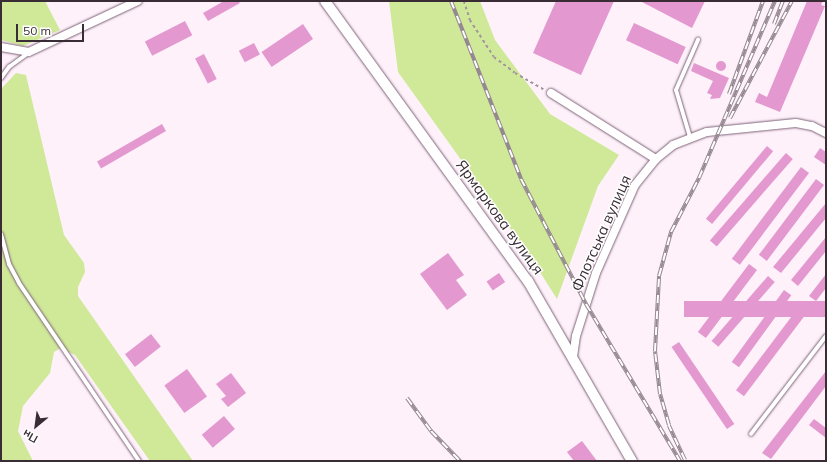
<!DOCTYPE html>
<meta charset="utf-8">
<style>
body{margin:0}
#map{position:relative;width:827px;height:462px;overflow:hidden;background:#fef1fa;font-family:Mulish,sans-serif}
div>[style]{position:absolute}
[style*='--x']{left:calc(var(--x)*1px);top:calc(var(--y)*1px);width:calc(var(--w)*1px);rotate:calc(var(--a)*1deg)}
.green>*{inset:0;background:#cfe999}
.building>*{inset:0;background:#e398d0;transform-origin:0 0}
.round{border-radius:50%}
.path>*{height:1.5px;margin-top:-0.75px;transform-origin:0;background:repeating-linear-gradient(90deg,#a3969f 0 3px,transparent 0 6px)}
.roads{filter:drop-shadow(0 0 1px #7e6277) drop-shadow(0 0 1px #7e6277)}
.service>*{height:4px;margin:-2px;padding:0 2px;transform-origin:2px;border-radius:2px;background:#fff}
.minor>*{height:8px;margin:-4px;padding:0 4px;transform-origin:4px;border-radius:4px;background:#fff}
.tertiary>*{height:10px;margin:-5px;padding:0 5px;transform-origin:5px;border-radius:5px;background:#fff}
.rail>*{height:4px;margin-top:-2px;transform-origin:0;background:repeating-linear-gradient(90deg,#fff 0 8px,#958891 0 16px);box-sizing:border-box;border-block:1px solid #958891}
span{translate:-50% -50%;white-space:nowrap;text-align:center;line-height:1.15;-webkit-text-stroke:3px #fff;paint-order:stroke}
.street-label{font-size:15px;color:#392c35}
.frame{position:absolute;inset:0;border:2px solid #392c35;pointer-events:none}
.north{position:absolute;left:16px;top:406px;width:40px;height:40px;-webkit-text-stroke:3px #fff;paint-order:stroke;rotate:209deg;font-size:11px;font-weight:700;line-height:16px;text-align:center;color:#392c35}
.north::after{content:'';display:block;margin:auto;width:14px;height:18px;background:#392c35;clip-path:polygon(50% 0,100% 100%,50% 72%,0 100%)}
.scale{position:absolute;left:16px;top:24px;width:68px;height:18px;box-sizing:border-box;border:2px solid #392c35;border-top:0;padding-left:5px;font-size:12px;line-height:14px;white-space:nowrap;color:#392c35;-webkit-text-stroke:3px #fff;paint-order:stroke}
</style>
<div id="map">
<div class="green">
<div style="clip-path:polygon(1px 1px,45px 1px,60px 30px,23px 46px,1px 40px)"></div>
<div style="clip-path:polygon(389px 1px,480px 1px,495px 40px,550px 114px,619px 155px,598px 186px,557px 299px,528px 253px,398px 72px)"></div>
<div style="clip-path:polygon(16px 73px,26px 75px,64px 235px,84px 263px,85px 272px,78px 287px,78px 296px,193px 461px,150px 461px,75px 355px,61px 348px,54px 352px,50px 373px,23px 406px,18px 431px,33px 461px,1px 461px,1px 89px)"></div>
</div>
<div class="building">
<div style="clip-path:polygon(224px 1px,238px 1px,240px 3px,208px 21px,203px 13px)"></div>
<div style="clip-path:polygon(556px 1px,614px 1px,581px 75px,533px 53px)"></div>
<div style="clip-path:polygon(640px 1px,705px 1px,692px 28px)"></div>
<div style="clip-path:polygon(807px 1px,823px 1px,821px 5px,825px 6px,780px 112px,755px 102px,759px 93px,767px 97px)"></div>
<div style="left:185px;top:21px;width:16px;height:45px;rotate:63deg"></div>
<div style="left:634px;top:23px;width:57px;height:19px;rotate:25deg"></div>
<div style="left:303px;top:24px;width:18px;height:50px;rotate:56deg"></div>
<div style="left:254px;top:43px;width:13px;height:17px;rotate:63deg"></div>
<div style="left:204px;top:54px;width:28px;height:10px;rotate:63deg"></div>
<div class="round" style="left:716px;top:61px;width:10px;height:10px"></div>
<div style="clip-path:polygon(694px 63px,729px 78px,720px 98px,710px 99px,712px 95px,707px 93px,713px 81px,691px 71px)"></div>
<div style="left:162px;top:124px;width:8px;height:75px;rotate:60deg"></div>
<div style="left:767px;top:146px;width:8px;height:95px;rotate:40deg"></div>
<div style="clip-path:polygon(820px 148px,826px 152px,826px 165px,814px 157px)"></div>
<div style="left:786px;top:153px;width:9px;height:116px;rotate:41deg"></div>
<div style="left:801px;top:167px;width:10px;height:115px;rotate:37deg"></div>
<div style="left:816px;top:179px;width:10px;height:95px;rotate:37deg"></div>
<div style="clip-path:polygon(826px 203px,826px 218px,781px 273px,773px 267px)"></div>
<div style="clip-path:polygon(826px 237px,826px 251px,798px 286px,791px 280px)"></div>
<div style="clip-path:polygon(448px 253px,464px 275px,456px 280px,467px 295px,447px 310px,420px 274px)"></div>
<div style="left:749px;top:264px;width:10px;height:85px;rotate:37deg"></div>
<div style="left:499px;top:273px;width:11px;height:15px;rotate:56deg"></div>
<div style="clip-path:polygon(826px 274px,826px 288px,816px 301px,809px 296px)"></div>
<div style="left:768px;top:276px;width:9px;height:86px;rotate:41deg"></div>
<div style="left:784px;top:290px;width:9px;height:89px;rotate:36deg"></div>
<div style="left:826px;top:301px;width:16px;height:142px;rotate:90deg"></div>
<div style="left:801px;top:304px;width:10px;height:108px;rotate:37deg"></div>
<div style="left:151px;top:334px;width:16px;height:33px;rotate:52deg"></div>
<div style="left:679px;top:342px;width:99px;height:9px;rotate:56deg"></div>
<div style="left:187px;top:369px;width:34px;height:28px;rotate:54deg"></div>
<div style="clip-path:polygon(826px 371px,826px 386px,771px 459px,762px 453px)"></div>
<div style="clip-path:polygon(231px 373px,246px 393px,228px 407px,221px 399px,226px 396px,216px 384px)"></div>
<div style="left:224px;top:416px;width:17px;height:29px;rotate:50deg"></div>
<div style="clip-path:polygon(814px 419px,826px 428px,826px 438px,809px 425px)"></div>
<div style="clip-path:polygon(582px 441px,597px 461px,574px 461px,567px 452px)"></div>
</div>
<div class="path">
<div style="--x:464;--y:1;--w:20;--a:72"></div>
<div style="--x:470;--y:20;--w:44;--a:57"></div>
<div style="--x:494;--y:57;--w:26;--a:37"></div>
<div style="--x:515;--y:73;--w:34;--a:30"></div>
</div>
<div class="roads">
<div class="service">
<div style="--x:1;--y:78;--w:14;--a:-54"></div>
<div style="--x:9;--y:67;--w:24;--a:-36"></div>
<div style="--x:690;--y:137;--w:49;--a:-106.6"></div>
<div style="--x:676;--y:90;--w:55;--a:-66.3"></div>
<div style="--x:1;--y:234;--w:31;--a:75"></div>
<div style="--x:9;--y:264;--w:21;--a:62"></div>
<div style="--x:19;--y:283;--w:215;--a:56"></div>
<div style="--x:751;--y:434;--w:123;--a:-52.6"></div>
</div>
<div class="minor">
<div style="--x:1;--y:47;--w:28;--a:10"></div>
<div style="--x:29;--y:52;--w:120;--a:-25.1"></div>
<div style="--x:551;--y:93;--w:124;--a:32.2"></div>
<div style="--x:573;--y:357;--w:21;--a:-82"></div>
<div style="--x:576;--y:336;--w:66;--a:-72.4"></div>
<div style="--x:596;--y:273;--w:96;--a:-66.1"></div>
<div style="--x:635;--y:185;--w:33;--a:-51"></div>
<div style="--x:656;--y:159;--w:22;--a:-39"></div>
<div style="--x:673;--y:145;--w:36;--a:-21"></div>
<div style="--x:707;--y:132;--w:89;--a:-5.8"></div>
<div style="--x:796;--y:123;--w:16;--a:11"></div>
<div style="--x:812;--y:126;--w:16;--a:27"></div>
</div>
<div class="tertiary">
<div style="--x:325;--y:1;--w:346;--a:54.1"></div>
<div style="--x:528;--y:281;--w:208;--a:60"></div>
</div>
</div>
<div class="rail">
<div style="--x:451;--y:1;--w:191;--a:68.5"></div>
<div style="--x:521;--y:179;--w:141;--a:62.5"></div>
<div style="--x:586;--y:304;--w:183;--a:59.1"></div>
<div style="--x:774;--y:24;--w:25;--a:-69"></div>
<div style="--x:729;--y:94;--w:99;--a:-69.9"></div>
<div style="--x:730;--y:118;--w:132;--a:-62.1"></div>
<div style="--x:407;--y:398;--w:41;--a:54"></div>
<div style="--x:431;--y:431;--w:42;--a:46"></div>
<div style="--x:685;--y:460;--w:38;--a:-115"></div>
<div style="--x:669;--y:425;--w:32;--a:-106"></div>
<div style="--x:660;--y:394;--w:43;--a:-96.6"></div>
<div style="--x:655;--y:351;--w:75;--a:-86.9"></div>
<div style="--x:659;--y:276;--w:46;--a:-74.7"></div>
<div style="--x:671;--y:232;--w:61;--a:-62.6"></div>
<div style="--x:699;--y:178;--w:193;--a:-66.8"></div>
</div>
<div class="street-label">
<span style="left:500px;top:217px;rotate:54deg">Ярмаркова вулиця</span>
<span style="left:601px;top:233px;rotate:-66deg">Флотська вулиця</span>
</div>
<div class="frame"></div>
<div class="north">Пн</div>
<div class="scale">50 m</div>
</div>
